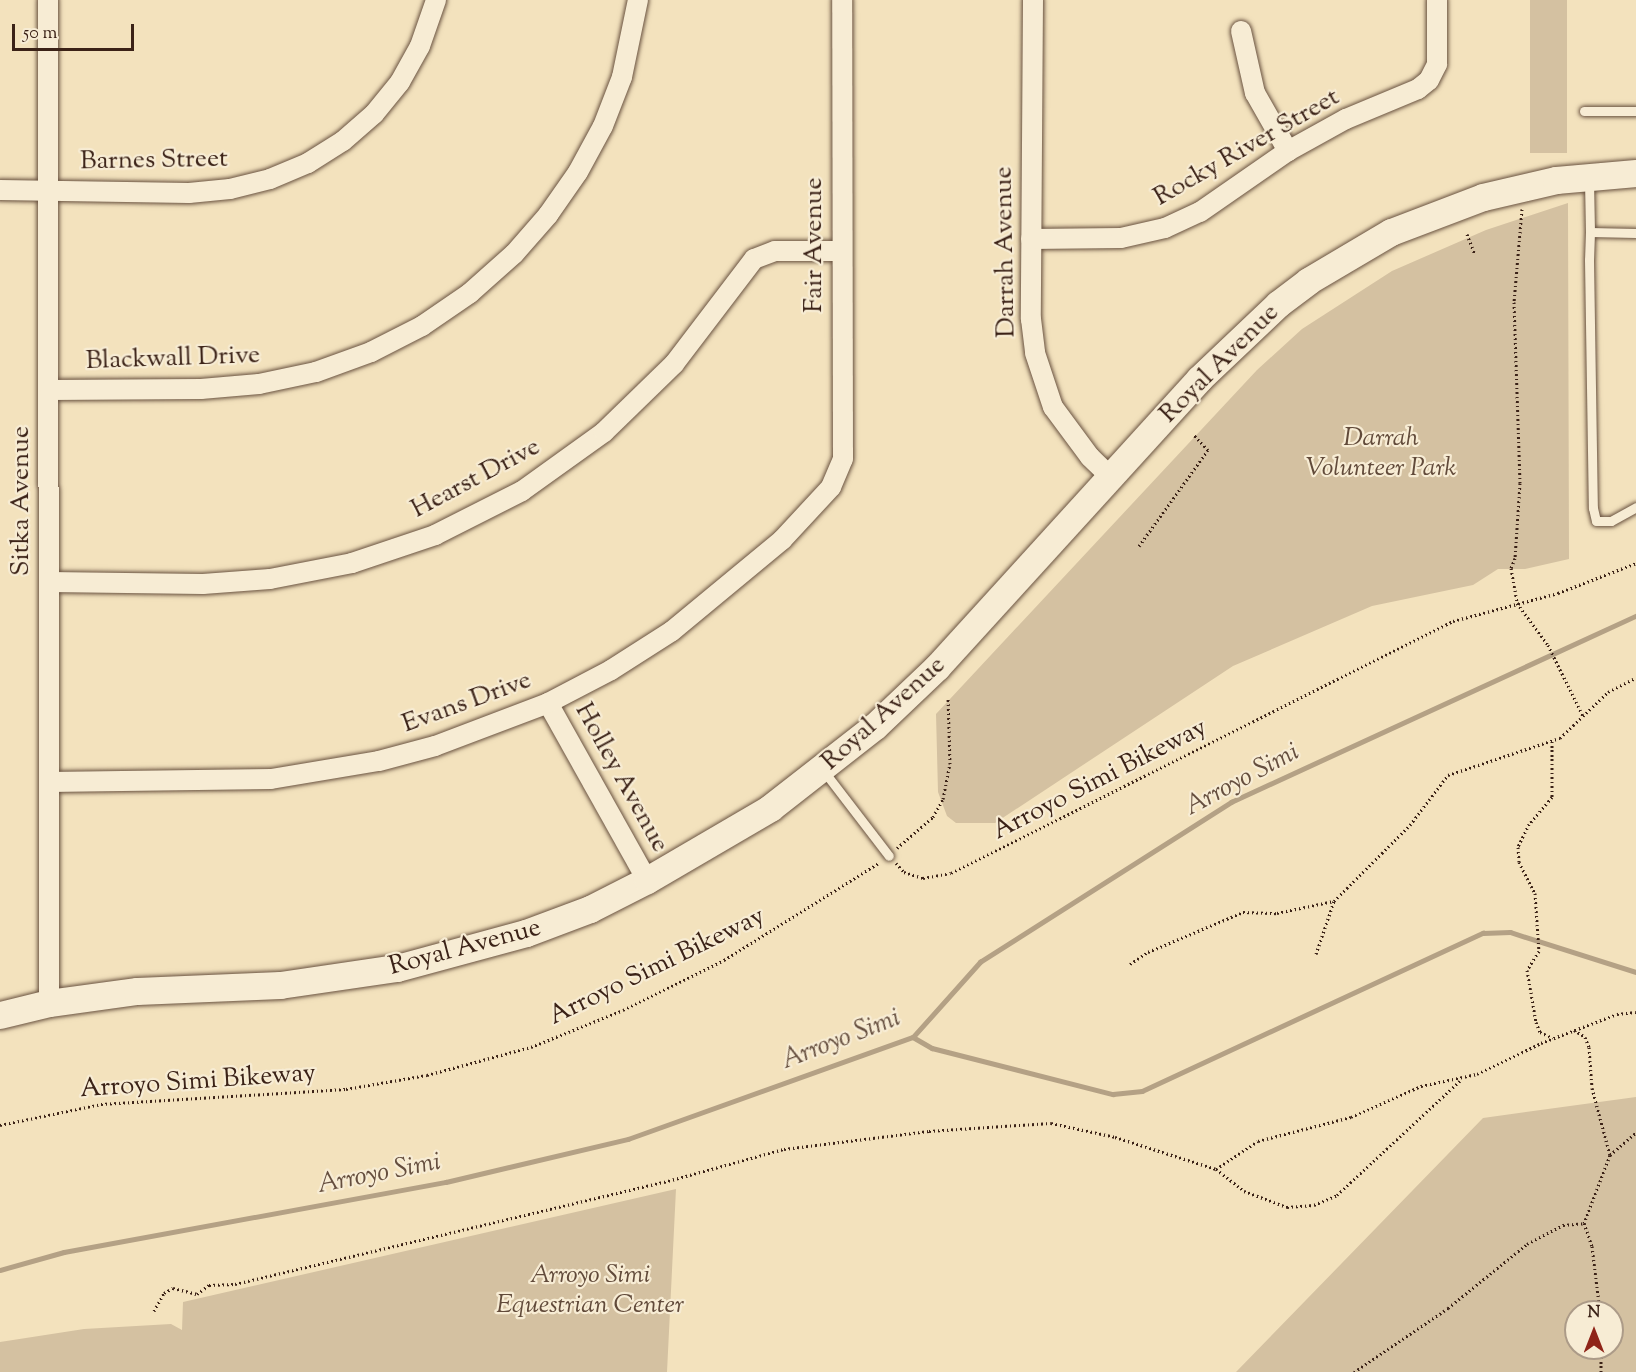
<!DOCTYPE html>
<style>
body{margin:0}
#map{position:relative;width:1636px;height:1372px;overflow:hidden;background:#f3e2bd;font-family:"Sorts Mill Goudy",serif}
div>[style]{position:absolute}
[style*='--x']{left:calc(var(--x)*1px);top:calc(var(--y)*1px);width:calc(var(--w)*1px);rotate:calc(var(--a)*1deg)}
.green>*{inset:0;background:#d4c1a1;transform-origin:0 0}
.stream>*{height:4.5px;margin:-2.25px;padding:0 2.25px;transform-origin:2.25px;border-radius:2.25px;background:#b4a185}
.path>*{height:3px;margin-top:-1.5px;transform-origin:0;background:repeating-linear-gradient(90deg,#3b2217 0 1.5px,transparent 0 4.5px)}
.roads{filter:drop-shadow(0 0 2px #695240) drop-shadow(0 0 2px #695240)}
.service>*{height:9px;margin:-4.5px;padding:0 4.5px;transform-origin:4.5px;border-radius:4.5px;background:#f7ecd4}
.minor>*{height:20px;margin:-10px;padding:0 10px;transform-origin:10px;border-radius:10px;background:#f7ecd4}
.secondary>*{height:27px;margin:-13.5px;padding:0 13.5px;transform-origin:13.5px;border-radius:13.5px;background:#f7ecd4}
span{translate:-50% -50%;white-space:nowrap;text-align:center;line-height:1.15;-webkit-text-stroke:4.5px #f7ecd4;paint-order:stroke}
.street-label{font-size:26px;color:#3b2217}
.park-label{font-size:26px;color:#614a3a;font-style:italic}
.water-label{font-size:27px;color:#654e3e;font-style:italic}
.north{position:absolute;left:1564px;top:1300px;width:60px;height:60px;box-sizing:border-box;background:#f7ecd4;border:2px solid #ac9b88;border-radius:50%;rotate:0deg;font-size:16px;font-weight:700;line-height:24px;text-align:center;color:#3b2217}
.north::after{content:'';display:block;margin:auto;width:21px;height:27px;background:#8f2418;clip-path:polygon(50% 0,100% 100%,50% 72%,0 100%)}
.scale{position:absolute;left:12px;top:24px;width:122px;height:27px;box-sizing:border-box;border:3px solid #3b2217;border-top:0;padding-left:8px;font-size:18px;line-height:21px;white-space:nowrap;color:#3b2217;-webkit-text-stroke:4px #f7ecd4;paint-order:stroke}
</style>
<div id="map">
<div class="green">
<div style="left:1530px;top:0;width:37px;height:153px"></div>
<div style="clip-path:polygon(1568px 203px,1569px 559px,1525px 569px,1498px 569px,1473px 585px,1372px 606px,1233px 666px,995px 823px,956px 823px,947px 816px,938px 792px,936px 714px,1257px 370px,1302px 329px,1392px 271px,1486px 230px)"></div>
<div style="clip-path:polygon(evenodd,1636px 1097px,1636px 1372px,1236px 1372px,1483px 1118px,1636px 1097px,1576px 1312px,1612px 1312px,1612px 1348px,1576px 1348px,1576px 1312px)"></div>
<div style="clip-path:polygon(676px 1189px,667px 1372px,0 1372px,0 1342px,84px 1329px,171px 1324px,182px 1330px,183px 1302px)"></div>
</div>
<div class="stream">
<div style="--x:913;--y:1037;--w:22;--a:30"></div>
<div style="--x:932;--y:1048;--w:187;--a:14.3"></div>
<div style="--x:1113;--y:1094;--w:29;--a:-6"></div>
<div style="--x:1142;--y:1091;--w:376;--a:-24.9"></div>
<div style="--x:1483;--y:933;--w:27;--a:-2"></div>
<div style="--x:1510;--y:932;--w:132;--a:17.6"></div>
<div style="--x:0;--y:1270;--w:66;--a:-15.7"></div>
<div style="--x:64;--y:1252;--w:388;--a:-10.4"></div>
<div style="--x:446;--y:1182;--w:187;--a:-13.3"></div>
<div style="--x:628;--y:1139;--w:303;--a:-19.7"></div>
<div style="--x:913;--y:1037;--w:101;--a:-48.2"></div>
<div style="--x:980;--y:962;--w:298;--a:-32.5"></div>
<div style="--x:1231;--y:802;--w:446;--a:-24.7"></div>
</div>
<div class="path">
<div style="--x:1522;--y:209;--w:93;--a:94.9"></div>
<div style="--x:1514;--y:302;--w:181;--a:88.1"></div>
<div style="--x:1520;--y:483;--w:75;--a:93.8"></div>
<div style="--x:1515;--y:558;--w:11;--a:112"></div>
<div style="--x:1511;--y:568;--w:36;--a:80"></div>
<div style="--x:1517;--y:603;--w:52;--a:53.6"></div>
<div style="--x:1548;--y:645;--w:79;--a:63.8"></div>
<div style="--x:1467;--y:234;--w:22;--a:69"></div>
<div style="--x:1139;--y:546;--w:118;--a:-54.3"></div>
<div style="--x:1208;--y:450;--w:22;--a:-133"></div>
<div style="--x:1552;--y:741;--w:56;--a:90"></div>
<div style="--x:1552;--y:797;--w:35;--a:130"></div>
<div style="--x:1529;--y:824;--w:25;--a:116"></div>
<div style="--x:1518;--y:847;--w:15;--a:86"></div>
<div style="--x:1519;--y:862;--w:35;--a:63"></div>
<div style="--x:1535;--y:893;--w:58;--a:86.1"></div>
<div style="--x:1539;--y:951;--w:22;--a:122"></div>
<div style="--x:1527;--y:970;--w:53;--a:80.2"></div>
<div style="--x:1536;--y:1022;--w:11;--a:68"></div>
<div style="--x:1540;--y:1032;--w:14;--a:25"></div>
<div style="--x:897;--y:848;--w:48;--a:-40.7"></div>
<div style="--x:933;--y:817;--w:21;--a:-61"></div>
<div style="--x:943;--y:799;--w:36;--a:-79"></div>
<div style="--x:950;--y:764;--w:66;--a:-91.7"></div>
<div style="--x:896;--y:863;--w:12;--a:48"></div>
<div style="--x:904;--y:872;--w:20;--a:18"></div>
<div style="--x:923;--y:878;--w:28;--a:-10"></div>
<div style="--x:951;--y:873;--w:562;--a:-26.66"></div>
<div style="--x:1453;--y:621;--w:109;--a:-14.9"></div>
<div style="--x:1558;--y:593;--w:84;--a:-21"></div>
<div style="--x:1316;--y:954;--w:56;--a:-71.2"></div>
<div style="--x:1334;--y:901;--w:107;--a:-45"></div>
<div style="--x:1410;--y:825;--w:63;--a:-52.8"></div>
<div style="--x:1448;--y:775;--w:118;--a:-18.3"></div>
<div style="--x:1560;--y:738;--w:66;--a:-43.8"></div>
<div style="--x:1608;--y:692;--w:31;--a:-27"></div>
<div style="--x:1130;--y:964;--w:22;--a:-34"></div>
<div style="--x:1148;--y:952;--w:103;--a:-22.8"></div>
<div style="--x:1243;--y:912;--w:34;--a:2"></div>
<div style="--x:1277;--y:913;--w:58;--a:-11.9"></div>
<div style="--x:1574;--y:1030;--w:13;--a:32"></div>
<div style="--x:1585;--y:1037;--w:11;--a:68"></div>
<div style="--x:1589;--y:1047;--w:41;--a:85.8"></div>
<div style="--x:1592;--y:1088;--w:69;--a:75"></div>
<div style="--x:1610;--y:1155;--w:73;--a:110.9"></div>
<div style="--x:1584;--y:1223;--w:24;--a:71"></div>
<div style="--x:1592;--y:1246;--w:66;--a:83.1"></div>
<div style="--x:0;--y:1125;--w:103;--a:-11.7"></div>
<div style="--x:101;--y:1104;--w:245;--a:-3.5"></div>
<div style="--x:346;--y:1089;--w:82;--a:-9.8"></div>
<div style="--x:427;--y:1075;--w:108;--a:-15.1"></div>
<div style="--x:531;--y:1047;--w:99;--a:-21.9"></div>
<div style="--x:623;--y:1010;--w:113;--a:-26.3"></div>
<div style="--x:724;--y:960;--w:184;--a:-32.1"></div>
<div style="--x:1610;--y:1155;--w:35;--a:-41"></div>
<div style="--x:1216;--y:1169;--w:36;--a:38"></div>
<div style="--x:1244;--y:1191;--w:46;--a:20.4"></div>
<div style="--x:1287;--y:1207;--w:27;--a:-4"></div>
<div style="--x:1314;--y:1205;--w:25;--a:-23"></div>
<div style="--x:1337;--y:1195;--w:171;--a:-42.9"></div>
<div style="--x:154;--y:1311;--w:21;--a:-61"></div>
<div style="--x:164;--y:1293;--w:10;--a:-29"></div>
<div style="--x:173;--y:1288;--w:25;--a:14"></div>
<div style="--x:197;--y:1294;--w:15;--a:-37"></div>
<div style="--x:209;--y:1285;--w:26;--a:-2"></div>
<div style="--x:235;--y:1284;--w:441;--a:-13.4"></div>
<div style="--x:664;--y:1182;--w:124;--a:-15.4"></div>
<div style="--x:784;--y:1149;--w:146;--a:-7.1"></div>
<div style="--x:929;--y:1131;--w:122;--a:-3.8"></div>
<div style="--x:1051;--y:1123;--w:66;--a:12.3"></div>
<div style="--x:1115;--y:1137;--w:106;--a:17.6"></div>
<div style="--x:1216;--y:1169;--w:50;--a:-33.7"></div>
<div style="--x:1258;--y:1141;--w:96;--a:-14.5"></div>
<div style="--x:1351;--y:1117;--w:77;--a:-23.9"></div>
<div style="--x:1421;--y:1086;--w:57;--a:-12.1"></div>
<div style="--x:1477;--y:1074;--w:71;--a:-25.8"></div>
<div style="--x:1541;--y:1043;--w:81;--a:-20.9"></div>
<div style="--x:1617;--y:1014;--w:19;--a:-6"></div>
<div style="--x:1601;--y:1348;--w:24;--a:90"></div>
<div style="--x:1354;--y:1372;--w:114;--a:-34.2"></div>
<div style="--x:1448;--y:1308;--w:102;--a:-39"></div>
<div style="--x:1527;--y:1244;--w:41;--a:-27.8"></div>
<div style="--x:1563;--y:1225;--w:21;--a:-5"></div>
</div>
<div class="roads">
<div class="service">
<div style="--x:1584;--y:111;--w:52;--a:0"></div>
<div style="--x:1589;--y:180;--w:52;--a:88.9"></div>
<div style="--x:1636;--y:233;--w:46;--a:-178.8"></div>
<div style="--x:1590;--y:232;--w:28;--a:92"></div>
<div style="--x:1589;--y:260;--w:248;--a:89.1"></div>
<div style="--x:1593;--y:508;--w:13;--a:77"></div>
<div style="--x:1596;--y:521;--w:15;--a:0"></div>
<div style="--x:1611;--y:521;--w:29;--a:-29"></div>
<div style="--x:823;--y:770;--w:108;--a:52.5"></div>
</div>
<div class="minor">
<div style="--x:48;--y:0;--w:1003;--a:89.94"></div>
<div style="--x:1033;--y:0;--w:319;--a:90.4"></div>
<div style="--x:1031;--y:319;--w:34;--a:83"></div>
<div style="--x:1035;--y:353;--w:57;--a:71.6"></div>
<div style="--x:1053;--y:407;--w:62;--a:53.5"></div>
<div style="--x:1090;--y:457;--w:30;--a:44"></div>
<div style="--x:1241;--y:31;--w:64;--a:77.3"></div>
<div style="--x:1255;--y:93;--w:67;--a:60.4"></div>
<div style="--x:0;--y:190;--w:189;--a:0.9"></div>
<div style="--x:189;--y:193;--w:41;--a:-5.6"></div>
<div style="--x:230;--y:189;--w:41;--a:-14"></div>
<div style="--x:270;--y:179;--w:41;--a:-22.8"></div>
<div style="--x:308;--y:163;--w:41;--a:-32.2"></div>
<div style="--x:343;--y:141;--w:41;--a:-41.1"></div>
<div style="--x:374;--y:114;--w:41;--a:-50.9"></div>
<div style="--x:400;--y:82;--w:41;--a:-60.9"></div>
<div style="--x:420;--y:46;--w:49;--a:-70.8"></div>
<div style="--x:1031;--y:239;--w:90;--a:-0.6"></div>
<div style="--x:1121;--y:238;--w:45;--a:-12.8"></div>
<div style="--x:1165;--y:228;--w:38;--a:-25"></div>
<div style="--x:1200;--y:212;--w:107;--a:-34.7"></div>
<div style="--x:1288;--y:151;--w:66;--a:-28.9"></div>
<div style="--x:1346;--y:119;--w:78;--a:-22.6"></div>
<div style="--x:1418;--y:89;--w:14;--a:-39"></div>
<div style="--x:1429;--y:80;--w:18;--a:-63"></div>
<div style="--x:1437;--y:64;--w:64;--a:-90"></div>
<div style="--x:50;--y:390;--w:151;--a:-0.4"></div>
<div style="--x:201;--y:389;--w:58;--a:-4.9"></div>
<div style="--x:259;--y:384;--w:58;--a:-11.9"></div>
<div style="--x:316;--y:372;--w:59;--a:-20"></div>
<div style="--x:371;--y:352;--w:57;--a:-27"></div>
<div style="--x:422;--y:326;--w:58;--a:-34.5"></div>
<div style="--x:470;--y:293;--w:59;--a:-41.6"></div>
<div style="--x:514;--y:254;--w:52;--a:-48.9"></div>
<div style="--x:548;--y:215;--w:52;--a:-55.1"></div>
<div style="--x:578;--y:172;--w:52;--a:-61.5"></div>
<div style="--x:603;--y:126;--w:53;--a:-68.8"></div>
<div style="--x:622;--y:77;--w:79;--a:-78.3"></div>
<div style="--x:49;--y:582;--w:154;--a:0.7"></div>
<div style="--x:203;--y:584;--w:67;--a:-4.3"></div>
<div style="--x:270;--y:579;--w:84;--a:-11"></div>
<div style="--x:352;--y:563;--w:88;--a:-18.6"></div>
<div style="--x:435;--y:535;--w:97;--a:-26.8"></div>
<div style="--x:522;--y:491;--w:101;--a:-35.7"></div>
<div style="--x:604;--y:432;--w:98;--a:-44.2"></div>
<div style="--x:674;--y:364;--w:132;--a:-52.7"></div>
<div style="--x:754;--y:259;--w:22;--a:-21"></div>
<div style="--x:775;--y:251;--w:67;--a:0"></div>
<div style="--x:548;--y:703;--w:203;--a:60.8"></div>
<div style="--x:49;--y:782;--w:222;--a:-0.8"></div>
<div style="--x:271;--y:779;--w:109;--a:-9.5"></div>
<div style="--x:379;--y:761;--w:58;--a:-15"></div>
<div style="--x:435;--y:746;--w:121;--a:-20.8"></div>
<div style="--x:548;--y:703;--w:71;--a:-27.6"></div>
<div style="--x:611;--y:670;--w:72;--a:-32.6"></div>
<div style="--x:672;--y:631;--w:143;--a:-39.6"></div>
<div style="--x:782;--y:540;--w:72;--a:-47.2"></div>
<div style="--x:831;--y:487;--w:30;--a:-67"></div>
<div style="--x:843;--y:459;--w:459;--a:-90.1"></div>
</div>
<div class="secondary">
<div style="--x:0;--y:1015;--w:50;--a:-13.8"></div>
<div style="--x:49;--y:1003;--w:89;--a:-7.8"></div>
<div style="--x:137;--y:991;--w:143;--a:-2.4"></div>
<div style="--x:280;--y:985;--w:118;--a:-8.3"></div>
<div style="--x:397;--y:968;--w:134;--a:-15.2"></div>
<div style="--x:526;--y:933;--w:68;--a:-20.6"></div>
<div style="--x:590;--y:909;--w:64;--a:-27"></div>
<div style="--x:647;--y:880;--w:143;--a:-30.3"></div>
<div style="--x:770;--y:808;--w:133;--a:-38"></div>
<div style="--x:875;--y:726;--w:86;--a:-43.6"></div>
<div style="--x:937;--y:667;--w:389;--a:-47.7"></div>
<div style="--x:1199;--y:379;--w:109;--a:-43.5"></div>
<div style="--x:1278;--y:304;--w:38;--a:-37"></div>
<div style="--x:1308;--y:281;--w:96;--a:-30.6"></div>
<div style="--x:1391;--y:232;--w:98;--a:-20.8"></div>
<div style="--x:1483;--y:197;--w:75;--a:-13.1"></div>
<div style="--x:1556;--y:180;--w:80;--a:-5"></div>
</div>
</div>
<div class="street-label">
<span style="left:1247px;top:148px;rotate:-30deg">Rocky River Street</span>
<span style="left:154px;top:161px;rotate:-1deg">Barnes Street</span>
<span style="left:815px;top:245px;rotate:-90deg">Fair Avenue</span>
<span style="left:1006px;top:252px;rotate:-91deg">Darrah Avenue</span>
<span style="left:173px;top:359px;rotate:-2deg">Blackwall Drive</span>
<span style="left:1220px;top:364px;rotate:-45deg">Royal Avenue</span>
<span style="left:476px;top:479px;rotate:-28deg">Hearst Drive</span>
<span style="left:22px;top:501px;rotate:-90deg">Sitka Avenue</span>
<span style="left:467px;top:703px;rotate:-20deg">Evans Drive</span>
<span style="left:884px;top:714px;rotate:-42deg">Royal Avenue</span>
<span style="left:621px;top:778px;rotate:61deg">Holley Avenue</span>
<span style="left:1100px;top:780px;rotate:-27deg">Arroyo Simi Bikeway</span>
<span style="left:465px;top:948px;rotate:-15deg">Royal Avenue</span>
<span style="left:657px;top:967px;rotate:-26deg">Arroyo Simi Bikeway</span>
<span style="left:198px;top:1082px;rotate:-4deg">Arroyo Simi Bikeway</span>
</div>
<div class="park-label">
<span style="left:1381px;top:454px">Darrah<br>Volunteer Park</span>
<span style="left:590px;top:1291px">Arroyo Simi<br>Equestrian Center</span>
</div>
<div class="water-label">
<span style="left:1242px;top:780px;rotate:-28deg">Arroyo Simi</span>
<span style="left:841px;top:1040px;rotate:-21deg">Arroyo Simi</span>
<span style="left:379px;top:1174px;rotate:-11deg">Arroyo Simi</span>
</div>
<div class="north">N</div>
<div class="scale">50 m</div>
</div>
